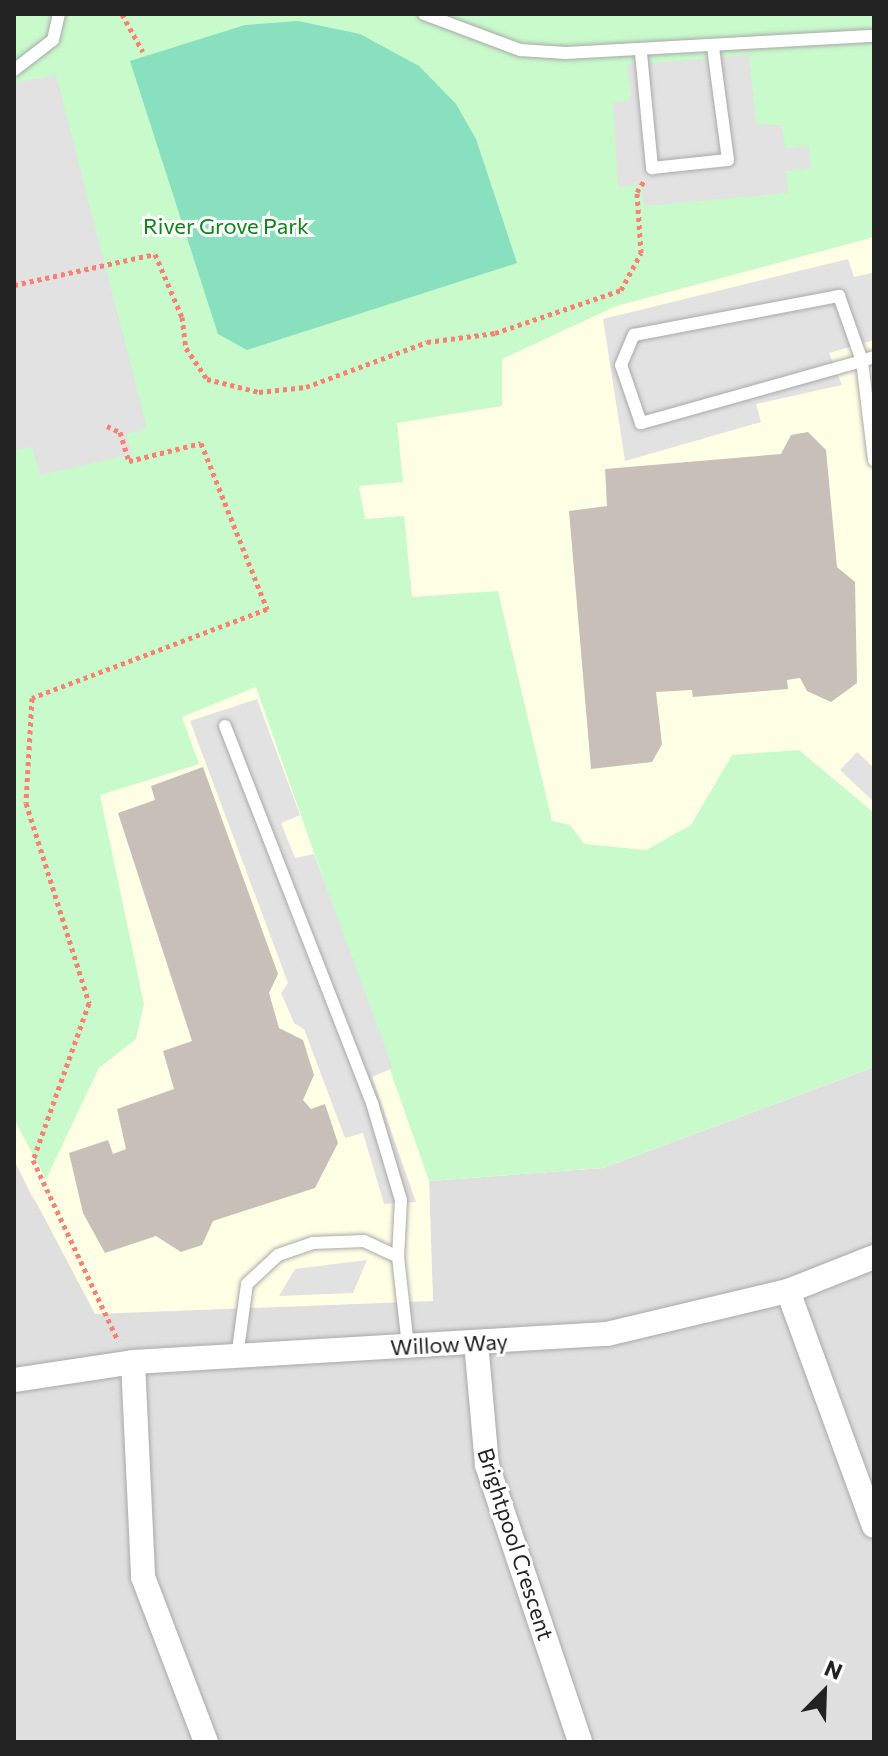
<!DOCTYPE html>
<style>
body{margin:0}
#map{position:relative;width:888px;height:1756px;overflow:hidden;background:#f2efe9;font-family:Commissioner,sans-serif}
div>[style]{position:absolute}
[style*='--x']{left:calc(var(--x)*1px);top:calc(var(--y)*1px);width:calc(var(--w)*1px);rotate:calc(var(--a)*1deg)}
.residential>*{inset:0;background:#e0dfdf}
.education>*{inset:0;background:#ffffe5}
.park>*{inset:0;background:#c8facc}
.pitch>*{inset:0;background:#88e0be}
.parking>*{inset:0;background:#e2e2e2}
.building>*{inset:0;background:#c7bfb8}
.path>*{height:5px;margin-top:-2.5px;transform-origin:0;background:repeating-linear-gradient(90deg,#fa8072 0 4px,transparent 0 8px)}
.roads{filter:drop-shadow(0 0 2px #a9a9a9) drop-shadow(0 0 2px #a9a9a9)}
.service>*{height:12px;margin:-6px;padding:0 6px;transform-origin:6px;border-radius:6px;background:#fff}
.minor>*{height:24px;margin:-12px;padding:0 12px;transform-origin:12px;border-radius:12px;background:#fff}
span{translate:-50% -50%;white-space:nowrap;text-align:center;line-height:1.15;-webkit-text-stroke:6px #fff;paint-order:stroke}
.park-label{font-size:22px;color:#0c8416}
.street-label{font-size:22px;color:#222}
.frame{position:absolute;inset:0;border:16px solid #222;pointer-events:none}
.north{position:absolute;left:784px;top:1652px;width:80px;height:80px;-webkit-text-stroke:6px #fff;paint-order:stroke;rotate:23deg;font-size:22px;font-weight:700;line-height:32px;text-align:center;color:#222}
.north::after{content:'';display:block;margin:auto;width:28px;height:36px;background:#222;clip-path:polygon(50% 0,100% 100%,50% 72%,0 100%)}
</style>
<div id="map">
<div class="residential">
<div style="clip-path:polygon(874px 1067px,874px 1742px,14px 1742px,14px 1160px,33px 1200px,433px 1300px,429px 1181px,603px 1168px)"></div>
</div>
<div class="education">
<div style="clip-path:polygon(874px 237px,874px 1067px,603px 1168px,429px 1181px,433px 1301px,95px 1314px,14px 1160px,14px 499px,502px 359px,616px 306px)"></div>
</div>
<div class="park">
<div style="clip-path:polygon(14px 14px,874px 14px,874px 237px,616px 306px,502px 359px,502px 406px,397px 423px,403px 482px,359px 486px,365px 519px,404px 516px,412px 597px,498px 591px,552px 821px,570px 825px,584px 844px,646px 850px,691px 825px,732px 755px,799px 750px,874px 813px,874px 1067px,603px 1168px,429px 1181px,256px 687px,182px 717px,199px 764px,100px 795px,144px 1004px,136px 1039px,99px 1068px,46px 1179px,14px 1119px)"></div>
</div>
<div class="pitch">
<div style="clip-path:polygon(298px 21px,360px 34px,419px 66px,456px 104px,476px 139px,517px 263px,247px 350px,218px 334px,130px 61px,245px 25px)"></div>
</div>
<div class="parking">
<div style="clip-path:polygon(749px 55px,756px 124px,781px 125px,786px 148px,809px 146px,811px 168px,786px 171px,788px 193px,644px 206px,641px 186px,618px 187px,613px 103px,631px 100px,627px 65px)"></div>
<div style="clip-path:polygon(56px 75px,147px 428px,127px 434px,132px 454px,40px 475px,32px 447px,14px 450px,14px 83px)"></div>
<div style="clip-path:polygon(848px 259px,854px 277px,872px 273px,874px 340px,829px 353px,842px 385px,756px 404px,761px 422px,625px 461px,603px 319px)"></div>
<div style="clip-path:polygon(257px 699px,300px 815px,281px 823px,295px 858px,314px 854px,393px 1068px,372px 1077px,416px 1202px,384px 1204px,363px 1133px,345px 1138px,304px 1029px,294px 1023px,281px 993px,288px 983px,190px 721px)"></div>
<div style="clip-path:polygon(857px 752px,874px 768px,874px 802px,840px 770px)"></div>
<div style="clip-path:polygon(367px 1260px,353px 1293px,279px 1296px,295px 1269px)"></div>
</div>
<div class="building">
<div style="clip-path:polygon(808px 432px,826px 450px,837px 567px,855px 582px,857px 683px,831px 702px,807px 691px,800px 678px,787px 680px,788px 689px,693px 697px,692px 690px,656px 692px,662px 744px,652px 762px,591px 769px,569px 511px,607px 506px,605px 469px,781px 454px,791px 435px)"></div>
<div style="clip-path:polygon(203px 767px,278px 974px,269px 993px,279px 1028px,303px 1040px,314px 1075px,303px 1100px,311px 1109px,325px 1104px,338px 1143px,315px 1188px,213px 1221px,202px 1245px,181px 1252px,156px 1236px,105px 1253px,83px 1213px,69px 1153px,108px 1140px,113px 1154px,126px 1149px,117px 1109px,174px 1089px,163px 1051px,192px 1041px,118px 813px,155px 800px,151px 786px)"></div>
</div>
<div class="path">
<div style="--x:122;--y:14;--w:43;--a:61.1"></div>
<div style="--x:14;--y:285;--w:144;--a:-12.4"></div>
<div style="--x:155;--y:254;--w:69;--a:66.8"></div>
<div style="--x:182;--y:317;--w:31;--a:83"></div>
<div style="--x:186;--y:348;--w:37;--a:56"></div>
<div style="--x:207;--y:379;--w:54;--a:14"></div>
<div style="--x:259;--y:392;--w:47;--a:-6.1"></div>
<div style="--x:306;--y:387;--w:129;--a:-20.4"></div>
<div style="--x:427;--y:342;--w:69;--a:-7.5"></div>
<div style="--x:495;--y:333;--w:133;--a:-18.8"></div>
<div style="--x:621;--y:290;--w:42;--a:-61.6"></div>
<div style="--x:641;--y:253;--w:61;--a:-93.8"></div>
<div style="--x:637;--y:192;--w:13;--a:-58"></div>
<div style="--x:107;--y:426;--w:14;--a:25"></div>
<div style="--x:120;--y:432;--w:30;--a:73"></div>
<div style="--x:129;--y:461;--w:74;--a:-14"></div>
<div style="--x:201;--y:443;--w:179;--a:68.3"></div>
<div style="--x:267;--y:609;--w:251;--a:159.3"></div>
<div style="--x:32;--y:698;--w:105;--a:93.3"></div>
<div style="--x:26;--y:803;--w:210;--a:72.5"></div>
<div style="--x:89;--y:1003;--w:167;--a:109.6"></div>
<div style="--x:33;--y:1160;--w:200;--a:64.8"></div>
</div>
<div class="roads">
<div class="service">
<div style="--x:424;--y:14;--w:103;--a:20.6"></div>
<div style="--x:520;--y:50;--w:46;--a:3.7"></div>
<div style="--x:566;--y:53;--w:308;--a:-3.2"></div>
<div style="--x:641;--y:53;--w:116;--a:84.5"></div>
<div style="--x:652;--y:168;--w:76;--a:-6"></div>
<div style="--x:728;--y:160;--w:114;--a:-97.6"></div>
<div style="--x:14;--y:70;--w:49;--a:-37.6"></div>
<div style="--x:53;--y:40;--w:27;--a:-77"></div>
<div style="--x:874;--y:357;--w:13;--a:162"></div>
<div style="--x:862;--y:361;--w:230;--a:164.3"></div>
<div style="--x:641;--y:423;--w:61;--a:-109"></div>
<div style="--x:621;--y:365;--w:33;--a:-67"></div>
<div style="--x:634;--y:335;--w:209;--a:-10.8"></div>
<div style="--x:839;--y:296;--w:69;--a:70.5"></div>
<div style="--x:862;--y:361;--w:100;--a:83.1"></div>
<div style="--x:225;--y:726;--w:405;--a:68.7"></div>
<div style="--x:372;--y:1103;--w:101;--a:73.4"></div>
<div style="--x:401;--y:1200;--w:57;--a:93"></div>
<div style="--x:398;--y:1257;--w:90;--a:83.6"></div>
<div style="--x:237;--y:1357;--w:74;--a:-82.2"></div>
<div style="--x:247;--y:1284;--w:42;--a:-43.1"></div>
<div style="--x:278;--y:1255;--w:37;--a:-19"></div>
<div style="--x:313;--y:1243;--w:51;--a:-2.2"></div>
<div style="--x:364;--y:1241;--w:38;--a:25"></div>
</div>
<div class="minor">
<div style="--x:788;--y:1291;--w:250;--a:69.9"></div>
<div style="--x:476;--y:1342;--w:123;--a:84.9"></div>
<div style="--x:487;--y:1465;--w:292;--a:71.4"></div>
<div style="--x:133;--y:1362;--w:215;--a:87.3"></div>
<div style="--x:143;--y:1577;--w:177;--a:69.1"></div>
<div style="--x:14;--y:1380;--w:120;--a:-8.6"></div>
<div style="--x:133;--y:1362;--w:475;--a:-3.4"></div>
<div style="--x:607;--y:1334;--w:186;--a:-13.4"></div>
<div style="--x:788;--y:1291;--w:92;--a:-21.6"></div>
</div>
</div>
<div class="park-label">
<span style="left:226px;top:226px">River Grove Park</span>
</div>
<div class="street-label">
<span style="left:449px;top:1344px;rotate:-3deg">Willow Way</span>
<span style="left:516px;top:1544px;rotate:72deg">Brightpool Crescent</span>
</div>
<div class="frame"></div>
<div class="north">N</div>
</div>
